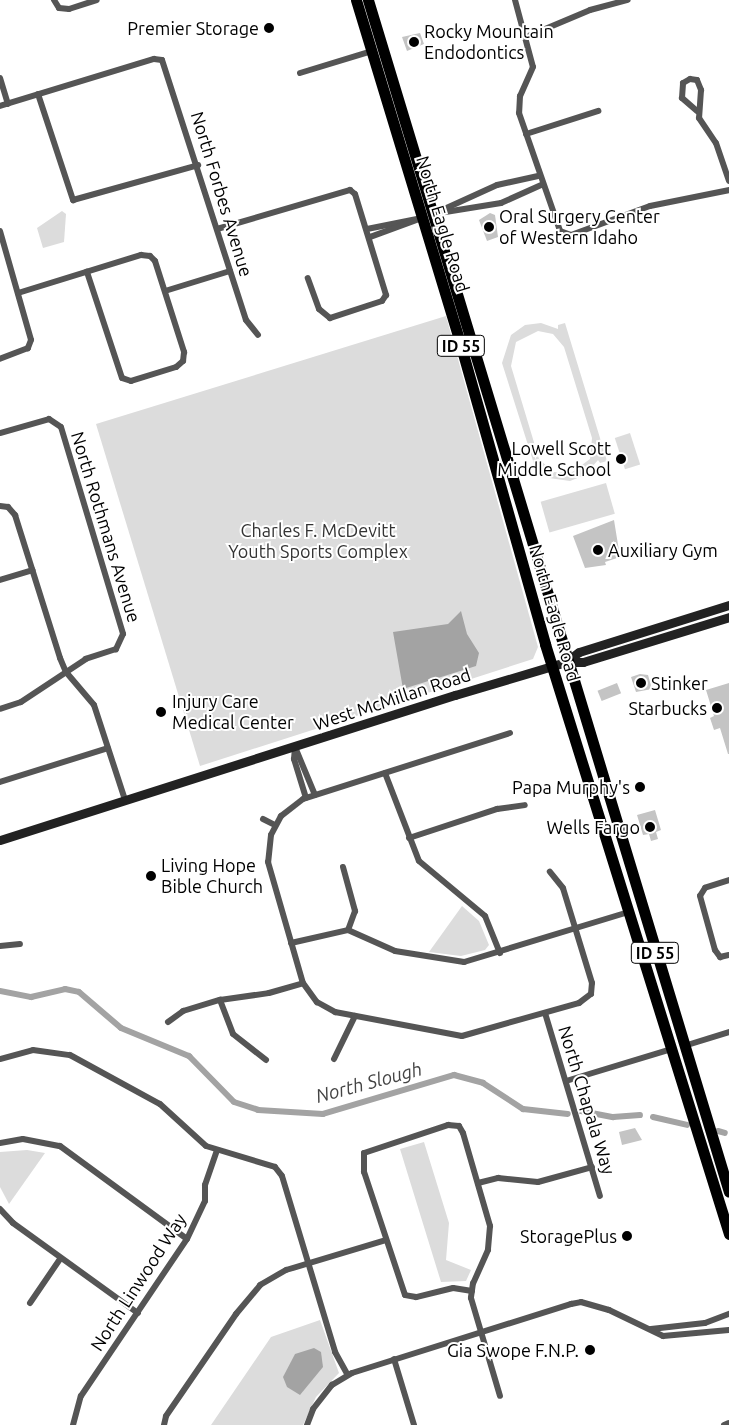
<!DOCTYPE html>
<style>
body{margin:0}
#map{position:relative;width:729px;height:1425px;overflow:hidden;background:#fff;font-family:Ubuntu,sans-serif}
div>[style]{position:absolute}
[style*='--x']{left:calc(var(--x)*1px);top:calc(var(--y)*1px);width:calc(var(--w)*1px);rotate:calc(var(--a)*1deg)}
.green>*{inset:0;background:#dcdcdc;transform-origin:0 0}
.water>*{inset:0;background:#a3a3a3}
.canal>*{height:6px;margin:-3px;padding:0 3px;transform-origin:3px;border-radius:3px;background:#a3a3a3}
.building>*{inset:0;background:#c4c4c4;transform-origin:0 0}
.street>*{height:6px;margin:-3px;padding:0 3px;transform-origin:3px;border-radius:3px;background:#555}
.secondary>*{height:9px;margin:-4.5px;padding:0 4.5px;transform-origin:4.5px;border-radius:4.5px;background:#222}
.highway>*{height:11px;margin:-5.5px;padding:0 5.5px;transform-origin:5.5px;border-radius:5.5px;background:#000}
.dots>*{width:14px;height:14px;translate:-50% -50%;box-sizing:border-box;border:2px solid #fff;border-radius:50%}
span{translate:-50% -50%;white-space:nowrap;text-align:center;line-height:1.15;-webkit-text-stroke:4px #fff;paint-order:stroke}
.shield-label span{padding:1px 4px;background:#fff;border:1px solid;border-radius:4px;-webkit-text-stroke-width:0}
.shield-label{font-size:16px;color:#000;font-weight:700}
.poi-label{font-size:18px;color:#000}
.right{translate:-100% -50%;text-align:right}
.left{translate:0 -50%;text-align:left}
.street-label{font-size:18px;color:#000}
.park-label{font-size:18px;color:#333}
.water-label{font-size:19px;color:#444;font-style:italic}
</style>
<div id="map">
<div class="green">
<div style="clip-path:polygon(62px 211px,66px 214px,64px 242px,43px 248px,37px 228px)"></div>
<div style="clip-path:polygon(446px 316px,538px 647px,533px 659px,200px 766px,96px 424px)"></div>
<div style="clip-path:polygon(evenodd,541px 323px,558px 329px,558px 325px,565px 323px,607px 461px,600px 463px,598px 460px,585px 475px,570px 481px,549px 478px,534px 464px,502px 363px,511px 335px,525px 325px,541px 323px,538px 331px,553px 334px,564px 347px,592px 438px,590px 459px,571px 473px,553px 472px,539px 459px,511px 366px,516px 342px,538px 331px)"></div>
<div style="left:630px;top:433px;width:33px;height:16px;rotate:72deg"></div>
<div style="left:606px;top:483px;width:32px;height:68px;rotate:74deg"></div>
<div style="clip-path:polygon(462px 906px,479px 921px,489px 945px,485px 950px,461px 956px,429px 952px)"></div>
<div style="clip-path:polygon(424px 1142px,449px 1223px,446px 1260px,471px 1270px,466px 1281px,441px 1282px,400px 1149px)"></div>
<div style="clip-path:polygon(27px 1150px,45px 1153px,9px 1204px,0 1187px,0 1152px)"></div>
<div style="clip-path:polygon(320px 1320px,339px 1373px,316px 1397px,303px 1425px,211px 1425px,271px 1337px)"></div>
</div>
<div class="water">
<div style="clip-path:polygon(461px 611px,467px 634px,479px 653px,476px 666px,403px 689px,393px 632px,448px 624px)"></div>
<div style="clip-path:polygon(314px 1348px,321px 1352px,323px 1367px,300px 1395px,287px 1387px,283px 1377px,295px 1354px)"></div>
</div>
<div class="canal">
<div style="--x:0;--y:991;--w:32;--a:11"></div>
<div style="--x:31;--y:997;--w:35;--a:-13"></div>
<div style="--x:65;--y:989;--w:14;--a:12"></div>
<div style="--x:79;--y:992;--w:55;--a:40.6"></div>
<div style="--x:121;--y:1028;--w:74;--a:22.4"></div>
<div style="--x:189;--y:1056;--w:64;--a:45.6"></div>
<div style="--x:234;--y:1102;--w:25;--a:18"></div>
<div style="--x:258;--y:1110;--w:65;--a:3.5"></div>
<div style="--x:323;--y:1114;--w:137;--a:-16.6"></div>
<div style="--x:454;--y:1075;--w:30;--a:15"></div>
<div style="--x:483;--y:1083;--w:48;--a:33"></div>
<div style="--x:523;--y:1109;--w:45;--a:6.3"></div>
<div style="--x:581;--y:1111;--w:33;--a:11"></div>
<div style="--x:613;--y:1117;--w:27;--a:-4"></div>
<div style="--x:653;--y:1117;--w:35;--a:13"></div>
<div style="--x:718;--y:1131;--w:7;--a:16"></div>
</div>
<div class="building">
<div style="clip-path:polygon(420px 33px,424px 44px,407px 51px,402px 37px)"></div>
<div style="clip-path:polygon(490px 213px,495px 215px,498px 237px,487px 241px,479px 220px)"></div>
<div style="clip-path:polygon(614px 520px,620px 557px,605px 562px,606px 565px,585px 568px,573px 536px)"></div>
<div style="clip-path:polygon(640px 674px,648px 675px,652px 689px,636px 692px,631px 677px)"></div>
<div style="left:617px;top:683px;width:11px;height:21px;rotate:68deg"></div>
<div style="clip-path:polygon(729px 683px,729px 754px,728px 754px,720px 728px,714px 730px,710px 718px,714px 716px,706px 690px)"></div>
<div style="clip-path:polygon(655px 810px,661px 830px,656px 832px,658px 839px,651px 841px,649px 834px,643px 835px,637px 815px)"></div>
<div style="clip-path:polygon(635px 1128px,642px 1140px,622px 1145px,619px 1132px)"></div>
</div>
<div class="street">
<div style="--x:54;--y:0;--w:9;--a:58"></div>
<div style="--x:59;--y:8;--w:10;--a:6"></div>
<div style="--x:69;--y:9;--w:29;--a:-18"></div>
<div style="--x:515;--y:0;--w:69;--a:75"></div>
<div style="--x:533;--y:67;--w:32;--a:114"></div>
<div style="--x:520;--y:96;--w:17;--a:93"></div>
<div style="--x:519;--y:113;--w:125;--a:70.8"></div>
<div style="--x:560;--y:231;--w:12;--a:20"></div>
<div style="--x:571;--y:235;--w:84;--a:-20.2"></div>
<div style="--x:650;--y:206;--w:81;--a:-11.4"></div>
<div style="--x:526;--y:37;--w:69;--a:-22.9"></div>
<div style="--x:590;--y:10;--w:39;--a:-15"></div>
<div style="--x:300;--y:73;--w:75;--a:-17"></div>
<div style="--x:0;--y:78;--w:27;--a:73"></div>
<div style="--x:38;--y:94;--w:112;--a:71.7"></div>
<div style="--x:73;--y:200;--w:130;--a:-15.6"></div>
<div style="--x:0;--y:106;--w:161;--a:-17"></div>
<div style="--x:154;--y:59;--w:8;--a:7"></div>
<div style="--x:162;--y:60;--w:273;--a:72.1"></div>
<div style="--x:246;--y:320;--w:19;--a:51"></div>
<div style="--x:697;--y:111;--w:20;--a:-139"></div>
<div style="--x:682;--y:98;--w:15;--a:-86"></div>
<div style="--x:683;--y:83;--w:8;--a:-30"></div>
<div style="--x:690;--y:79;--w:7;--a:8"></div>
<div style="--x:697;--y:80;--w:11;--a:68"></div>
<div style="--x:701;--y:90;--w:28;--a:94"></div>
<div style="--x:699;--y:118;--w:30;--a:56"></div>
<div style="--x:716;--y:143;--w:40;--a:71.1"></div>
<div style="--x:526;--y:134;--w:76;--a:-17.7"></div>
<div style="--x:538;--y:176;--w:42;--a:167.6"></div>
<div style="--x:497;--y:185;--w:70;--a:155.6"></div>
<div style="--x:433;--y:214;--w:69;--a:-9.2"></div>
<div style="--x:501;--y:203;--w:44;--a:-24.2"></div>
<div style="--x:217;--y:229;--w:139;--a:-16.3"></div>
<div style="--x:350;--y:190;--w:6;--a:39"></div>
<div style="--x:355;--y:194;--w:106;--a:72.9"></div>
<div style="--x:386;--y:295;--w:7;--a:124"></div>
<div style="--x:382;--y:301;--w:55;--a:161.9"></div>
<div style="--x:330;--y:318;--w:14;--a:-141"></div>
<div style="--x:319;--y:309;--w:33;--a:-110"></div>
<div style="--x:367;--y:229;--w:56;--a:-11.3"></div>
<div style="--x:422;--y:218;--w:55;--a:159.9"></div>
<div style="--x:0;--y:231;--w:113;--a:74.1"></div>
<div style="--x:31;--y:340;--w:9;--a:111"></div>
<div style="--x:28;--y:348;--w:30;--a:159"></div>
<div style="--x:165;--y:291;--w:68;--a:-17.1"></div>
<div style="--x:18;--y:293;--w:129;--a:-17.2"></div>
<div style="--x:141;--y:255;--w:9;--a:6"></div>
<div style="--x:150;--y:256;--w:7;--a:45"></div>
<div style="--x:155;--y:261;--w:96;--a:72.3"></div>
<div style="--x:184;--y:352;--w:9;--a:96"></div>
<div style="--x:183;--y:361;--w:9;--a:139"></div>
<div style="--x:176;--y:367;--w:47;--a:162.7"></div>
<div style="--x:131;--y:381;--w:9;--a:-162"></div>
<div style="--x:122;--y:378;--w:112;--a:-108.3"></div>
<div style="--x:0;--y:433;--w:51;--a:-15.9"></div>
<div style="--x:49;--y:419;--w:14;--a:34"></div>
<div style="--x:61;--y:427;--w:216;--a:73.3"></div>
<div style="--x:123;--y:634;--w:17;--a:115"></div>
<div style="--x:116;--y:649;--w:32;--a:162"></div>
<div style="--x:86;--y:659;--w:78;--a:146.5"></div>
<div style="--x:21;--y:702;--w:22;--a:162"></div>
<div style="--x:0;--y:506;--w:8;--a:7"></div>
<div style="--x:8;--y:507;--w:11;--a:49"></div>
<div style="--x:15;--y:515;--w:150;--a:72.5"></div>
<div style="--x:60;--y:658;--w:15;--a:67"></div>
<div style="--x:66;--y:672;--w:43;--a:49.7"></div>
<div style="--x:94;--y:705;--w:100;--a:71.9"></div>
<div style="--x:0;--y:580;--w:34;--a:-17"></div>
<div style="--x:510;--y:733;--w:217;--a:162.3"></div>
<div style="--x:303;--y:799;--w:28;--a:142"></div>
<div style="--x:281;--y:816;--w:21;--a:118"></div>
<div style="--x:271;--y:835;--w:27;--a:96"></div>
<div style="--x:268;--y:862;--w:126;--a:73.9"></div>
<div style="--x:303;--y:983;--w:24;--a:54"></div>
<div style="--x:317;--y:1002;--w:21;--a:29"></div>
<div style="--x:335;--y:1012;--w:129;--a:10.7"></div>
<div style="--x:462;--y:1036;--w:122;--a:-15.8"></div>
<div style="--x:579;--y:1003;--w:15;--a:-37"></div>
<div style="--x:591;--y:994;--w:11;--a:-85"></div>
<div style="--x:592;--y:983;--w:99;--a:-107"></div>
<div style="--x:563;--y:888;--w:21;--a:-129"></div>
<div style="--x:385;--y:773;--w:94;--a:68.9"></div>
<div style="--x:419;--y:861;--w:86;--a:39.8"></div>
<div style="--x:485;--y:916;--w:40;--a:68"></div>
<div style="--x:0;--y:782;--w:113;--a:-17.5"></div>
<div style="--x:306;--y:798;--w:41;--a:-107.1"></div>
<div style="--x:294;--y:759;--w:12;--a:-85"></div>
<div style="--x:295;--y:747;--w:52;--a:67.4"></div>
<div style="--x:263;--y:819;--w:13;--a:27"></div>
<div style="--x:409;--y:838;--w:93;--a:-18.2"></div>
<div style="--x:497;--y:809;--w:28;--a:-8"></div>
<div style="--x:343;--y:867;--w:46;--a:74.7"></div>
<div style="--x:355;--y:911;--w:20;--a:110"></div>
<div style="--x:729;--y:880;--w:25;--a:162"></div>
<div style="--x:705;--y:888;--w:9;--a:122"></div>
<div style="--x:700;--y:896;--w:56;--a:74.5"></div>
<div style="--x:715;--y:950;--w:9;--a:54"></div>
<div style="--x:720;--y:957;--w:9;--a:-13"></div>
<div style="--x:291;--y:943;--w:58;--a:-12.8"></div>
<div style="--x:348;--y:930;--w:51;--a:24.1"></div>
<div style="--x:395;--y:951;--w:70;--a:9.1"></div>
<div style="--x:464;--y:962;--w:172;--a:-16.9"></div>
<div style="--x:0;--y:946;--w:20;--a:-6"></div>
<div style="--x:220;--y:1000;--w:36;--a:69"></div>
<div style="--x:233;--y:1034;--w:42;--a:38.2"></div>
<div style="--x:545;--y:1013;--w:191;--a:73.3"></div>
<div style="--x:168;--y:1022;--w:19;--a:-36"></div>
<div style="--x:183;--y:1011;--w:39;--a:-17"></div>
<div style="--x:220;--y:1000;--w:49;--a:-8.1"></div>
<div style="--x:269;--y:993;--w:35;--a:-16"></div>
<div style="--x:684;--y:1046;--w:47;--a:-17.3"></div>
<div style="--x:0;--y:1059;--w:34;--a:-15"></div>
<div style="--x:33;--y:1050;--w:37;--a:8"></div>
<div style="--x:70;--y:1055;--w:102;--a:28.6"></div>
<div style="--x:160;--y:1104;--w:62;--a:42.4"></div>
<div style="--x:206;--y:1146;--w:72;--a:16.9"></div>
<div style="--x:275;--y:1167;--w:11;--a:52"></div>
<div style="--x:282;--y:1176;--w:184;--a:73.2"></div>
<div style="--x:335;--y:1352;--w:26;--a:61"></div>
<div style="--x:334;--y:1059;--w:48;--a:-64"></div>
<div style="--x:566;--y:1081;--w:110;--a:-16.9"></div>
<div style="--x:0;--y:1143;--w:23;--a:-10"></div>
<div style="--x:23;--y:1139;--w:38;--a:11"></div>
<div style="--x:60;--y:1146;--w:157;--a:36.2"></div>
<div style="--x:478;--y:1183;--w:21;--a:-14"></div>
<div style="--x:498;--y:1178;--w:40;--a:5.7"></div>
<div style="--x:538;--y:1182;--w:56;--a:-15.5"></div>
<div style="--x:0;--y:1209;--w:19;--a:47"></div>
<div style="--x:13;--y:1223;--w:154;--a:35.8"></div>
<div style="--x:472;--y:1291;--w:19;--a:-171"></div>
<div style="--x:453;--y:1288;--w:38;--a:166"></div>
<div style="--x:416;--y:1297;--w:11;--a:-170"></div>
<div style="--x:405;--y:1295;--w:130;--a:-108.4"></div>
<div style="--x:364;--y:1172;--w:19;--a:-90"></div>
<div style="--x:364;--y:1153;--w:89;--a:-18.4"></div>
<div style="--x:448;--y:1125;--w:11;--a:5"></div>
<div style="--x:459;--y:1126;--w:8;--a:60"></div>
<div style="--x:463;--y:1133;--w:97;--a:73.8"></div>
<div style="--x:490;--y:1226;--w:24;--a:95"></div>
<div style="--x:488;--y:1250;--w:36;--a:114"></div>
<div style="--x:473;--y:1283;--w:15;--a:98"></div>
<div style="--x:471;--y:1298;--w:102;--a:73.5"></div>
<div style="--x:30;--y:1303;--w:53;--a:-55.7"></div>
<div style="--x:651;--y:1329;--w:54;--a:-6.3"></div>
<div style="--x:705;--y:1323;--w:26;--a:-21"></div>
<div style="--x:394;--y:1359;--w:69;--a:73.1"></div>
<div style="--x:73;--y:1425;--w:30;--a:-75"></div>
<div style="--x:81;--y:1396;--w:189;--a:-56"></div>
<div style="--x:187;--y:1239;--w:42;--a:-64.7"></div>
<div style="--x:205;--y:1201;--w:16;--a:-90"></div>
<div style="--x:205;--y:1185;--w:36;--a:-71"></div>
<div style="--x:164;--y:1425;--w:9;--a:-77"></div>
<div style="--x:166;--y:1416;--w:124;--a:-55.5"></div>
<div style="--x:236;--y:1314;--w:38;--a:-50"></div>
<div style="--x:260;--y:1285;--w:30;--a:-30"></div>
<div style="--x:286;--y:1270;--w:104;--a:-16.7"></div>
<div style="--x:307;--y:1425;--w:17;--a:-69"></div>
<div style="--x:313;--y:1409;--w:31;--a:-52"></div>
<div style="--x:332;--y:1385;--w:23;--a:-31"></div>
<div style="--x:352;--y:1373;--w:230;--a:-17.5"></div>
<div style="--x:571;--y:1304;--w:10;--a:-11"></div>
<div style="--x:581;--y:1302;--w:29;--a:16"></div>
<div style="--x:609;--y:1310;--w:60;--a:25.7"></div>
<div style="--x:663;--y:1336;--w:66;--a:-5.2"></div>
<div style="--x:724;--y:1425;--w:5;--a:-22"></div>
</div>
<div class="secondary">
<div style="--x:566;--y:662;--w:16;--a:-38"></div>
<div style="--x:579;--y:652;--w:157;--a:-17.4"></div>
<div style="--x:0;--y:840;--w:478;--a:-17.7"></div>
<div style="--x:455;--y:695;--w:116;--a:-16.6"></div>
<div style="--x:566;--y:662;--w:17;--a:0"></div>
<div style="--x:583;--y:662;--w:153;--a:-17.1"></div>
</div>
<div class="highway">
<div style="--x:356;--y:0;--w:358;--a:73.1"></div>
<div style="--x:460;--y:343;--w:313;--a:74.2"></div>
<div style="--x:545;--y:644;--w:618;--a:72.68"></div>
<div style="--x:368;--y:0;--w:1245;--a:73.15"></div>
</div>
<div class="dots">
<div style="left:269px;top:28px;background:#000"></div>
<div style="left:414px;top:42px;background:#000"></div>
<div style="left:489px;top:227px;background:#000"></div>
<div style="left:621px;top:459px;background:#000"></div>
<div style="left:598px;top:550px;background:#000"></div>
<div style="left:641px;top:683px;background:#000"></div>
<div style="left:717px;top:708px;background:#000"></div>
<div style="left:161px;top:712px;background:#000"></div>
<div style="left:640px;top:787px;background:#000"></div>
<div style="left:650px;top:827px;background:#000"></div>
<div style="left:151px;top:876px;background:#000"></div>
<div style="left:627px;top:1236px;background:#000"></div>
<div style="left:590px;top:1350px;background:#000"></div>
</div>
<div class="shield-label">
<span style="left:461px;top:346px">ID 55</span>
<span style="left:655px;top:953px">ID 55</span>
</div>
<div class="poi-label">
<span class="right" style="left:259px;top:28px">Premier Storage</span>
<span class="left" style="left:424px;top:42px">Rocky Mountain<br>Endodontics</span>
<span class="left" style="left:499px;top:227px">Oral Surgery Center<br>of Western Idaho</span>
<span class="right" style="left:611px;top:459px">Lowell Scott<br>Middle School</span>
<span class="left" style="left:608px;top:550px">Auxiliary Gym</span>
<span class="left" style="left:651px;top:683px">Stinker</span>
<span class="left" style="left:172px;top:712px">Injury Care<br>Medical Center</span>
<span class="right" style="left:707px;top:708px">Starbucks</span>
<span class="right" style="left:630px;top:787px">Papa Murphy's</span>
<span class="right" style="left:640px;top:827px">Wells Fargo</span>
<span class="left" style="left:161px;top:876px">Living Hope<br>Bible Church</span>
<span class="right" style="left:617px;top:1236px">StoragePlus</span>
<span class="right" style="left:579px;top:1350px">Gia Swope F.N.P.</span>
</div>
<div class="street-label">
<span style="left:222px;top:194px;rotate:73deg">North Forbes Avenue</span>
<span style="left:443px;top:224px;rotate:73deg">North Eagle Road</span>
<span style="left:106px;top:527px;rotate:73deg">North Rothmans Avenue</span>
<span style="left:555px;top:613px;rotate:74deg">North Eagle Road</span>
<span style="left:392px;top:699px;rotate:-18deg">West McMillan Road</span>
<span style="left:587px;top:1100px;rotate:73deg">North Chapala Way</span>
<span style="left:138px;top:1282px;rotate:-57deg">North Linwood Way</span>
</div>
<div class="park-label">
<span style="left:318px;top:541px">Charles F. McDevitt<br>Youth Sports Complex</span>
</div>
<div class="water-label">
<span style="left:369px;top:1083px;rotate:-15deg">North Slough</span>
</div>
</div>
